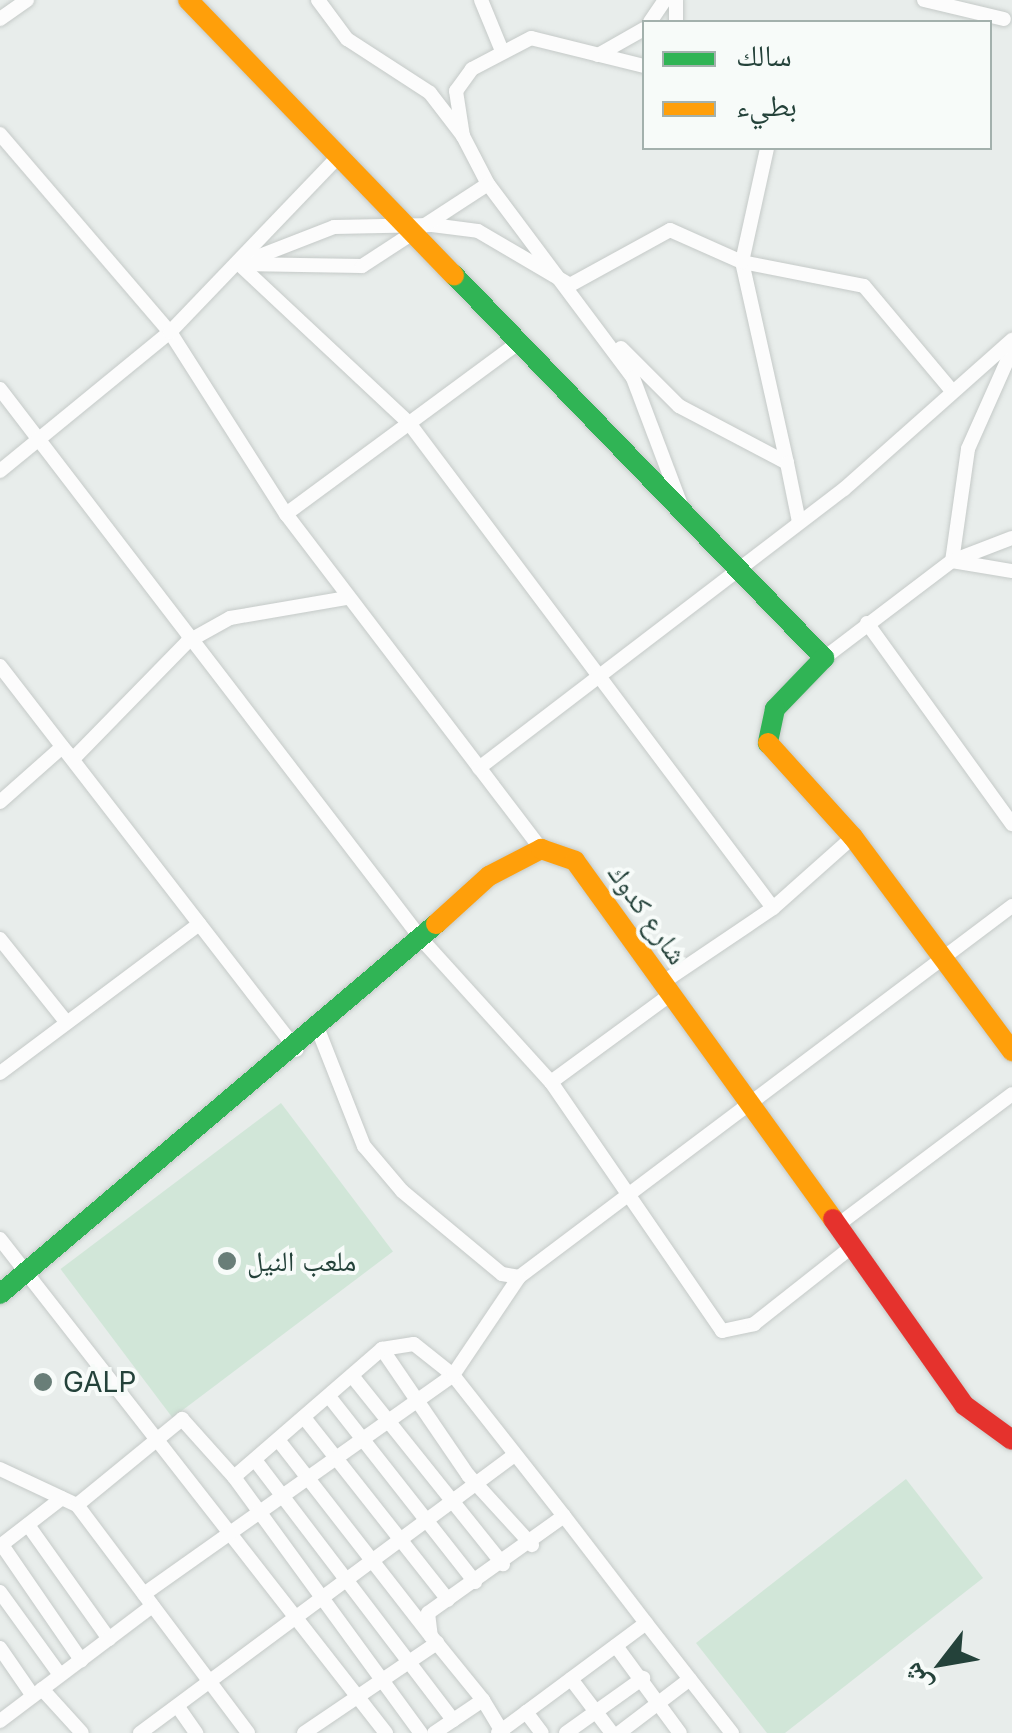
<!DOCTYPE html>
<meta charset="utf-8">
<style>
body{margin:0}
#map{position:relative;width:1012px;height:1733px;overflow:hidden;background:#e8edeb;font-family:Inter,"Noto Naskh Arabic",sans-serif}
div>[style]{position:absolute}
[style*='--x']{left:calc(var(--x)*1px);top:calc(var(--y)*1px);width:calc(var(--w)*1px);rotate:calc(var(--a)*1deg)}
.green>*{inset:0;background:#d1e6d8;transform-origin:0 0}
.roads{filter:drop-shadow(0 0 2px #c5cac8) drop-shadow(0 0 2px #c5cac8)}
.street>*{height:14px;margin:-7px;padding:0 7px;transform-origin:7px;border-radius:7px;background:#fcfcfc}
.fast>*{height:20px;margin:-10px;padding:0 10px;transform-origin:10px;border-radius:10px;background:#30b455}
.slow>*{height:20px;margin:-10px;padding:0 10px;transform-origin:10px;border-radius:10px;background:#ff9f0a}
.jam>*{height:20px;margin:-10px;padding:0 10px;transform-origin:10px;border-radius:10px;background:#e5322d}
.dots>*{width:28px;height:28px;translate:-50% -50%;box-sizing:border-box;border:5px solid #f7fbf9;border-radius:50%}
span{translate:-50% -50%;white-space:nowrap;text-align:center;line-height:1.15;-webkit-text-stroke:8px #f7fbf9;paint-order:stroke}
.street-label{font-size:28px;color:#24423a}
.poi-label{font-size:28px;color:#24423a}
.left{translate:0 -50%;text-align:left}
.legend{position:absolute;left:642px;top:20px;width:350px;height:130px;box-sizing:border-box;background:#f7fbf9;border:2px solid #a3b1ad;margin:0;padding:12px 18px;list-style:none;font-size:30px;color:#24423a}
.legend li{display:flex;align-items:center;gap:20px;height:50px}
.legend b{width:50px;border:2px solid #a3b1ad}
.north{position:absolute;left:892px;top:1613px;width:100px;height:100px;-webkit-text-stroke:8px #f7fbf9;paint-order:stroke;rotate:239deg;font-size:28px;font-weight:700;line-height:40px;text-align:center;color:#24423a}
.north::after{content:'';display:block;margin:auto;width:35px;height:45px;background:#24423a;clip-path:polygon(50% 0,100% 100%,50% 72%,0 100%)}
</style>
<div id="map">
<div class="green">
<div style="left:281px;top:1103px;width:186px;height:276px;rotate:53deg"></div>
<div style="clip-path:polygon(906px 1479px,983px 1578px,785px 1733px,767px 1733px,696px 1643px)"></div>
</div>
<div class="roads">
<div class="street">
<div style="--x:318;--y:0;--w:49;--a:53.4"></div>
<div style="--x:347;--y:39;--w:99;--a:33"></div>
<div style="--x:430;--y:93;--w:54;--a:52.5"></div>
<div style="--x:481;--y:0;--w:55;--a:67.6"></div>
<div style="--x:676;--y:0;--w:22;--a:90"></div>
<div style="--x:924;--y:0;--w:82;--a:13.4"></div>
<div style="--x:0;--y:19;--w:33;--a:-35"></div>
<div style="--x:650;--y:22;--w:27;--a:-56"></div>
<div style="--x:598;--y:55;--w:53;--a:-29.5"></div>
<div style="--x:644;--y:66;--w:116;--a:-166.1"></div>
<div style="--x:531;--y:38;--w:67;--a:152.3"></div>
<div style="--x:472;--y:69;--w:27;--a:126"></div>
<div style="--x:456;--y:91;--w:46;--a:81.2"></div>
<div style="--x:463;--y:136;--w:54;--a:62.5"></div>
<div style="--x:488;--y:184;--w:242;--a:53.2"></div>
<div style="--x:633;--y:378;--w:141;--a:69.3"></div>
<div style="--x:0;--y:134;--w:261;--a:49.4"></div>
<div style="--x:170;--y:332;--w:216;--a:57.5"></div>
<div style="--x:286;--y:514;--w:421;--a:52.7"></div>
<div style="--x:239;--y:264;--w:233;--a:43.1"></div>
<div style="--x:409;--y:423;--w:606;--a:53.11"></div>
<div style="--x:239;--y:264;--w:102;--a:-21.3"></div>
<div style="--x:334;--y:227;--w:98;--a:-1.2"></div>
<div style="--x:432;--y:225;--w:46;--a:7.4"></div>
<div style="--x:478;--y:231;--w:107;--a:30.4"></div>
<div style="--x:570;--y:285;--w:114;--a:-28.8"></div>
<div style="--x:670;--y:230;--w:79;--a:24"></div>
<div style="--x:742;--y:262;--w:124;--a:11.1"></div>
<div style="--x:864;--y:286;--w:137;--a:50"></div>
<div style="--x:240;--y:264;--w:122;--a:0.9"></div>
<div style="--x:362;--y:266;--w:150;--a:-33.1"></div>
<div style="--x:621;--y:348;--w:82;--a:45"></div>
<div style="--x:679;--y:406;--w:122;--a:27.8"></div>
<div style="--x:787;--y:463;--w:206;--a:-102.6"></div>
<div style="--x:742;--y:262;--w:117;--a:-77.6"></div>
<div style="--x:1012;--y:350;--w:108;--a:114"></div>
<div style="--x:968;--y:449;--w:113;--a:98.1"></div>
<div style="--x:952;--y:561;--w:61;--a:9.5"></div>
<div style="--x:0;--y:389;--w:695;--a:52.54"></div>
<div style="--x:423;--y:941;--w:190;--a:47.8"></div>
<div style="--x:551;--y:1082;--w:302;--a:55.5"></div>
<div style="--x:722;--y:1331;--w:33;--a:-12"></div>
<div style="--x:754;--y:1324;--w:127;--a:-38.3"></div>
<div style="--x:787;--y:463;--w:60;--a:78.5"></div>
<div style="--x:0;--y:471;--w:220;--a:-39.3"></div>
<div style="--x:170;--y:332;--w:244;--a:-46.2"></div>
<div style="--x:286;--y:514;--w:290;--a:-36.4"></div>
<div style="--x:867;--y:623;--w:248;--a:54.2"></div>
<div style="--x:824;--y:658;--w:161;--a:-37.2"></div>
<div style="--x:952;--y:561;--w:64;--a:-21"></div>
<div style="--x:0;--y:666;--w:485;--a:52.3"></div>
<div style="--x:479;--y:768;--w:459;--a:-37.4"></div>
<div style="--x:844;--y:489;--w:225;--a:-41.6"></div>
<div style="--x:0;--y:802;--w:83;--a:-41.6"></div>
<div style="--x:62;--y:747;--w:16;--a:47"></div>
<div style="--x:73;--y:759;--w:163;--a:-45.7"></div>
<div style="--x:187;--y:642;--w:49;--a:-29.2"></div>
<div style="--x:230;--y:618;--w:119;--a:-9.7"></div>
<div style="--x:0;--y:939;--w:107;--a:51.4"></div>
<div style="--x:662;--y:983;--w:134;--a:-34"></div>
<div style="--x:773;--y:908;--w:107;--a:-41.6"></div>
<div style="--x:319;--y:1032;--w:123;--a:68.5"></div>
<div style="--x:364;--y:1146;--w:59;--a:49.8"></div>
<div style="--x:402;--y:1191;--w:130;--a:39.7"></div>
<div style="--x:502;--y:1274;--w:17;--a:10"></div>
<div style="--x:519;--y:1277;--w:617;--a:-36.96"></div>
<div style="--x:0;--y:1073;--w:249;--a:-36.8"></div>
<div style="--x:551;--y:1082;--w:147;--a:-36.2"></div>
<div style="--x:839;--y:1224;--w:216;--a:-36.9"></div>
<div style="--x:0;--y:1239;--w:627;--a:52"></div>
<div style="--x:382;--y:1349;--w:153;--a:55.7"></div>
<div style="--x:468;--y:1475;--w:95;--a:47.6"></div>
<div style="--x:353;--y:1377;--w:240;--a:51.3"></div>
<div style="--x:331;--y:1399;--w:233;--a:51.8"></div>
<div style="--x:306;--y:1420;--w:229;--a:51.7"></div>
<div style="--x:279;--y:1441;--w:247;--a:52.1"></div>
<div style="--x:255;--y:1460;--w:327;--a:52.7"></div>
<div style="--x:0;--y:1469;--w:85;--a:25.1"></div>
<div style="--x:77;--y:1505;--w:285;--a:53.1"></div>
<div style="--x:234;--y:1477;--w:317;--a:53.9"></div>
<div style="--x:77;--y:1505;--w:136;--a:-39.3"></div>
<div style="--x:182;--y:1419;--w:78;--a:48.1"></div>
<div style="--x:234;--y:1477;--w:196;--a:-40.9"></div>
<div style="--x:382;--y:1349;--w:32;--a:-9"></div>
<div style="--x:414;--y:1344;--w:50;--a:38.5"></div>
<div style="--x:453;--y:1375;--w:179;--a:51.8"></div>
<div style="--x:564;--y:1516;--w:167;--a:144.5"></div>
<div style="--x:428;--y:1613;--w:23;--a:83"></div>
<div style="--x:431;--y:1636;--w:82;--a:50.9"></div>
<div style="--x:483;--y:1700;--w:59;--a:146"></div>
<div style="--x:564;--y:1516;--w:135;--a:52.5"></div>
<div style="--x:28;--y:1525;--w:140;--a:54.6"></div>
<div style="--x:2;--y:1545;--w:140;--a:55.5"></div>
<div style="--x:0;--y:1546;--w:78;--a:-37.7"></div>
<div style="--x:0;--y:1592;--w:102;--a:54.1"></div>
<div style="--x:144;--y:1594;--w:379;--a:-35.3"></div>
<div style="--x:453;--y:1375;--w:118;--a:-56"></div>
<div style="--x:616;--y:1646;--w:108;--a:53.7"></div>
<div style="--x:0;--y:1648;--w:58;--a:55.5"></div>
<div style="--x:571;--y:1679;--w:68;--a:52.8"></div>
<div style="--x:42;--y:1689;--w:59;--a:47.7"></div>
<div style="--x:483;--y:1700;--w:39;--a:59"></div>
<div style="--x:178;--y:1707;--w:32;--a:55"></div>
<div style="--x:526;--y:1712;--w:26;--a:53"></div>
<div style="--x:0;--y:1721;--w:191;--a:-37.1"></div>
<div style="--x:140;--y:1733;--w:467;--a:-36.6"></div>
<div style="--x:304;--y:1733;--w:161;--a:-34.1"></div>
<div style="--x:498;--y:1733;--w:184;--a:-36.6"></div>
<div style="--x:646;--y:1623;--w:140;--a:52"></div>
<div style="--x:566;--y:1733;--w:95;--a:-35.5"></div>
<div style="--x:619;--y:1733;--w:89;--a:-37.3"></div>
</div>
<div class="fast">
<div style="--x:454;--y:275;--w:533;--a:45.99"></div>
<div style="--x:824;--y:658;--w:71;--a:133.9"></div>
<div style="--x:775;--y:709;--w:35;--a:102"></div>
<div style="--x:0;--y:1294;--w:572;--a:-40.32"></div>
</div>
<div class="slow">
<div style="--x:188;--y:0;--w:383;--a:46"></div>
<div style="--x:768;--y:743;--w:127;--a:47.9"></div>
<div style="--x:853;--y:837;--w:267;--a:53.4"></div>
<div style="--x:436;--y:924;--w:72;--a:-42.2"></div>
<div style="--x:489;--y:876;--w:59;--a:-27.4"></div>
<div style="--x:541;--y:849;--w:36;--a:19"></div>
<div style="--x:575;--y:861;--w:441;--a:54.2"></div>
</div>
<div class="jam">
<div style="--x:833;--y:1219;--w:228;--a:54.8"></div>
<div style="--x:964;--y:1405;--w:59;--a:36.1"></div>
</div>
</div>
<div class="dots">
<div style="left:227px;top:1261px;background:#697e78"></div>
<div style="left:43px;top:1382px;background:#697e78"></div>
</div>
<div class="street-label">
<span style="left:648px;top:914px;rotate:55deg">شارع كدوك</span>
</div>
<div class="poi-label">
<span class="left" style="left:247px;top:1261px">ملعب النيل</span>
<span class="left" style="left:63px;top:1382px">GALP</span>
</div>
<ul class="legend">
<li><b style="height:12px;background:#30b455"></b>سالك</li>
<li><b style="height:12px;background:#ff9f0a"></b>بطيء</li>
</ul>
<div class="north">ش</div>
</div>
